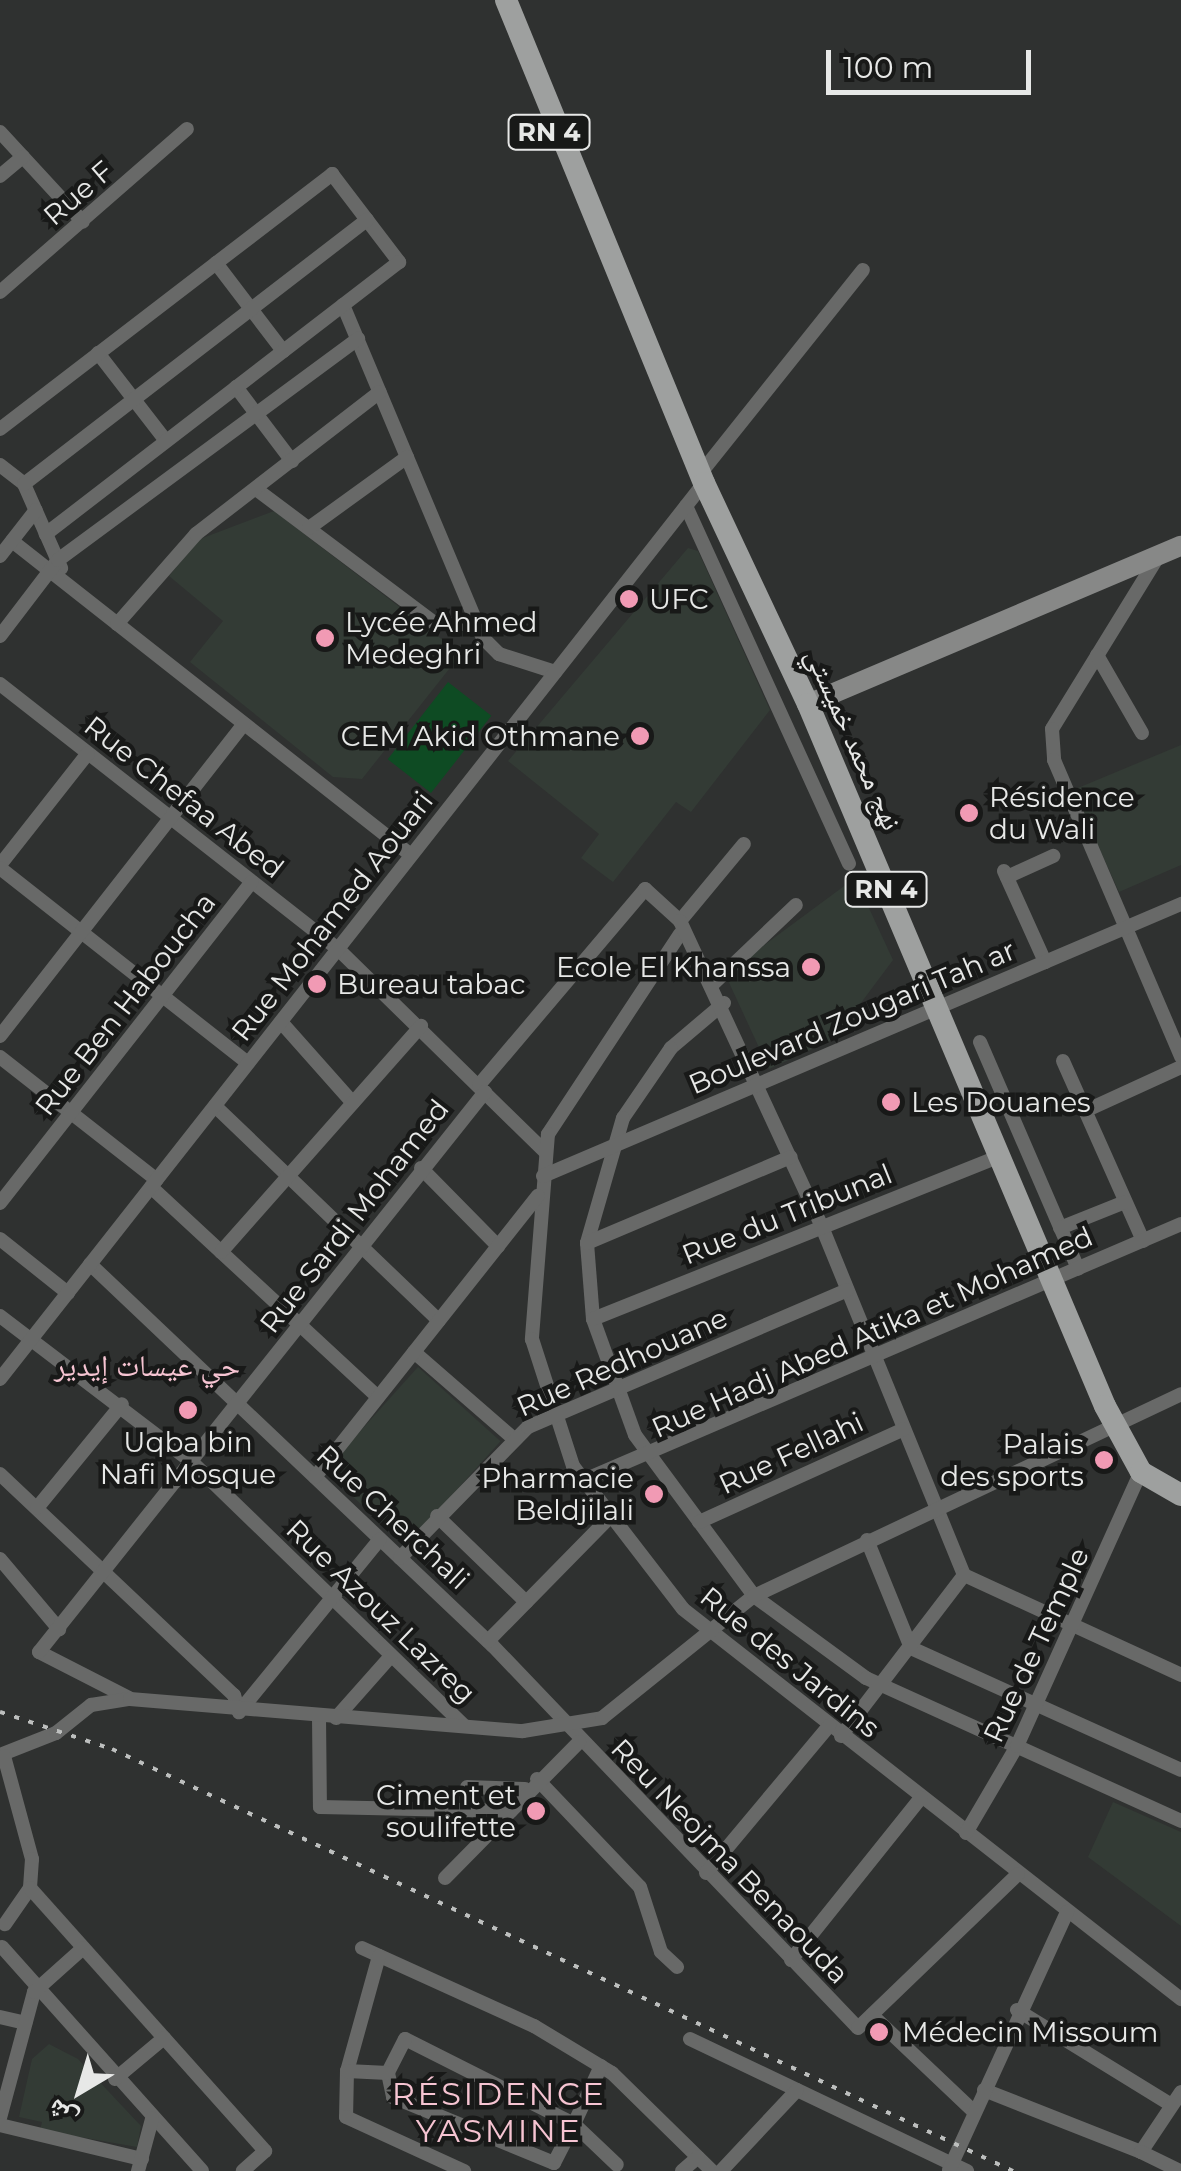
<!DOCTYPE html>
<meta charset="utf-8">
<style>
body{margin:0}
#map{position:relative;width:1181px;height:2171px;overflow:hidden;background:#2f3130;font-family:Montserrat,"Noto Naskh Arabic",sans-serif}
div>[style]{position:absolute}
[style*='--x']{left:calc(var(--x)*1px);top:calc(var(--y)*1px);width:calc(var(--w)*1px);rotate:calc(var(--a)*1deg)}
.built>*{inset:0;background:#333b35;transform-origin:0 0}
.green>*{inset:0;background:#0e4b23;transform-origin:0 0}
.street>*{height:14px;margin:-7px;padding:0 7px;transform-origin:7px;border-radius:7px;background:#686968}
.secondary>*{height:20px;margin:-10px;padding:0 10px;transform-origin:10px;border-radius:10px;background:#878887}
.primary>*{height:22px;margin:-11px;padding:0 11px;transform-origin:11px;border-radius:11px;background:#9ea09f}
.rail>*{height:4px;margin-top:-2px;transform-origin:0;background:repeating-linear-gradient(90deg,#bdbfbe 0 5px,transparent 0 15px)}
.dots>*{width:28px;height:28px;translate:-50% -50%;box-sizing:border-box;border:5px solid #181918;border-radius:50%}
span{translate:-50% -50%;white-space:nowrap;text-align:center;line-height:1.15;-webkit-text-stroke:9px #181918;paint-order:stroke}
.shield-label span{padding:2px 8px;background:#181918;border:2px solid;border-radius:8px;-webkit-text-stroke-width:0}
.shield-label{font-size:25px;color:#e7e8e7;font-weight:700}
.street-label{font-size:28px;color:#e7e8e7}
.poi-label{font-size:28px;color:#e7e8e7}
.left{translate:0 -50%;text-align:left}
.right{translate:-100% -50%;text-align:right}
.neighbourhood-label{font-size:30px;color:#f6c4d2}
.quarter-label{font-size:32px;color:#f6c4d2;letter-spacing:2.5px}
.north{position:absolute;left:30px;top:2041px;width:100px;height:100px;-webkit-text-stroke:8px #181918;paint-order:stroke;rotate:218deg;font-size:28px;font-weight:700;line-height:40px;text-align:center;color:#e7e8e7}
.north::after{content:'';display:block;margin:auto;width:35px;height:45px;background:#e7e8e7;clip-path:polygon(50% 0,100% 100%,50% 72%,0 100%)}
.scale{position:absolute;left:826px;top:50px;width:205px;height:45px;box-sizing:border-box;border:5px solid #e7e8e7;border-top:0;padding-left:12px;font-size:30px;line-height:35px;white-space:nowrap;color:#e7e8e7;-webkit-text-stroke:8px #181918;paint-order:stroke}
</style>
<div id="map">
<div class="built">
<div style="clip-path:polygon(274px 511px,461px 654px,362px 779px,333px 777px,190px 662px,223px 621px,169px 576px,200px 539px)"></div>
<div style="clip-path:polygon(688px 548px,698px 551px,770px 710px,691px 812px,676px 802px,613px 882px,581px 858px,599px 834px,508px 761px)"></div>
<div style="clip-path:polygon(1181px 745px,1181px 865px,1119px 892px,1073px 790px)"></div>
<div style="clip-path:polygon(855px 878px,893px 960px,834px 1039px,769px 1069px,725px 974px)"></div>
<div style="left:418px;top:1367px;width:111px;height:140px;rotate:42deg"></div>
<div style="clip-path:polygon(1113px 1802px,1181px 1832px,1181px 1926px,1088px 1857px)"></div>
<div style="clip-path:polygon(49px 2044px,78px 2059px,141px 2126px,137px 2147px,40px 2130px,42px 2122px,19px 2117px,32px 2059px)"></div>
</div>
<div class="green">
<div style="left:448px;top:682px;width:55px;height:98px;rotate:38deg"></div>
</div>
<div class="street">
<div style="--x:0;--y:132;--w:122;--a:47.3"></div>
<div style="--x:0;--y:176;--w:30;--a:-40"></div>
<div style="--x:216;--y:263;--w:111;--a:52.7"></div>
<div style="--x:0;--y:292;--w:248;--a:-41.1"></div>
<div style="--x:343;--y:305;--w:361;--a:67.2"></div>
<div style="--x:483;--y:638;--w:23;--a:45"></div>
<div style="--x:499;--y:654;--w:59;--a:17.8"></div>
<div style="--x:98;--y:353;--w:111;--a:52.3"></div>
<div style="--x:236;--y:387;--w:93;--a:52.9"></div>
<div style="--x:0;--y:429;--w:419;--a:-37.5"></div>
<div style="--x:332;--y:174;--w:111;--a:52.7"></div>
<div style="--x:399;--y:262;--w:446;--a:142.4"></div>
<div style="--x:0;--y:465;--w:31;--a:38"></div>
<div style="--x:24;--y:484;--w:92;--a:66.2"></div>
<div style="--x:700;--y:474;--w:261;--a:-51.4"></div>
<div style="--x:24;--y:484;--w:433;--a:-37.6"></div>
<div style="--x:256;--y:489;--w:225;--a:36.9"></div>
<div style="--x:436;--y:624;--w:42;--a:0"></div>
<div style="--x:686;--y:506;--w:393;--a:65.5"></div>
<div style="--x:309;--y:528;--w:121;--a:-35.9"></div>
<div style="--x:12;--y:541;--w:508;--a:38.2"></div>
<div style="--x:1159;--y:555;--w:204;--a:121.6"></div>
<div style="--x:1052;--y:729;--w:31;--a:86"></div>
<div style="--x:1054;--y:760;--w:323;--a:66.8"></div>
<div style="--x:0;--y:556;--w:58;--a:-52"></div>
<div style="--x:117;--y:624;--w:120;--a:-48.7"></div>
<div style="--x:196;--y:534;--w:232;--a:-37.7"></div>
<div style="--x:0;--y:636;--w:96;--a:-52.7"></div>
<div style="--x:58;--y:560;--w:373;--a:-36.4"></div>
<div style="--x:1097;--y:655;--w:90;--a:60"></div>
<div style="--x:0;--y:684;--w:429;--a:38.1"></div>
<div style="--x:338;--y:949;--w:291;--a:44.4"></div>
<div style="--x:0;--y:865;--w:142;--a:-51.8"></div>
<div style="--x:0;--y:868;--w:315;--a:38.2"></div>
<div style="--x:1004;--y:871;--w:100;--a:65.7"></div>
<div style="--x:1007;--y:877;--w:51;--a:-24.5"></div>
<div style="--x:680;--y:921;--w:100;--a:-50.3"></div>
<div style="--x:680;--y:934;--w:240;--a:123.4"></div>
<div style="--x:548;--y:1134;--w:206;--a:94.5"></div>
<div style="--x:532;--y:1339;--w:133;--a:72.1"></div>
<div style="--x:573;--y:1466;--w:180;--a:52.4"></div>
<div style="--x:683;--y:1609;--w:633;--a:38.07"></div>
<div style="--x:714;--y:983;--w:113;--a:-43.6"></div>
<div style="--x:724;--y:1003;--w:70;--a:139.7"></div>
<div style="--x:671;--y:1048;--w:85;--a:124.4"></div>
<div style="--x:623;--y:1118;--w:130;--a:106.1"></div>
<div style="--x:587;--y:1243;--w:76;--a:85.5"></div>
<div style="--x:593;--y:1319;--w:123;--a:70.1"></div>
<div style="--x:635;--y:1435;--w:200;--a:53.5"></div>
<div style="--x:754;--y:1596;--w:139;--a:36.2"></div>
<div style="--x:866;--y:1678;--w:346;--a:24.4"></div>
<div style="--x:281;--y:1022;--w:108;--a:48.4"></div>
<div style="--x:0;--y:1036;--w:396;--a:-52"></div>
<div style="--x:980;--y:1042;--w:247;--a:66.6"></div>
<div style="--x:0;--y:1057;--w:199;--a:38.1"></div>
<div style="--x:1063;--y:1061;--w:197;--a:66"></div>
<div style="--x:479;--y:1085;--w:257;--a:-49.7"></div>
<div style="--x:645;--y:889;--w:47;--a:42.4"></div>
<div style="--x:680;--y:921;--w:337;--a:65.1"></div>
<div style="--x:822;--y:1227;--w:376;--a:67.8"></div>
<div style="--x:215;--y:1106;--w:310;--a:43.8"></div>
<div style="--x:1085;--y:1111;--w:106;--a:-24.6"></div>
<div style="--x:421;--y:1168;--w:110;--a:45.4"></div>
<div style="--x:543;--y:1176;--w:694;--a:-23.09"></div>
<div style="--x:151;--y:1187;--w:309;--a:42.8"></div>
<div style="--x:0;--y:1203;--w:408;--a:-51.9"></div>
<div style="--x:1060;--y:1228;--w:70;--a:-21.8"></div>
<div style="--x:0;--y:1239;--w:87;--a:38.5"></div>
<div style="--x:587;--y:1243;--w:221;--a:-22.9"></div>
<div style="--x:221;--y:1252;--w:302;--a:-48.5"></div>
<div style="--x:90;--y:1264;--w:555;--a:43.47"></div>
<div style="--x:493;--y:1646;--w:528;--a:46.3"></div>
<div style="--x:858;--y:2028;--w:222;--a:-43.9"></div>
<div style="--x:0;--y:1316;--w:243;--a:37.3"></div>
<div style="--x:193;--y:1463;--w:378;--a:44.1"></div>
<div style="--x:593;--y:1319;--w:438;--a:-21.8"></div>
<div style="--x:414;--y:1352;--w:133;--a:41"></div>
<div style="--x:0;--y:1379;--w:1139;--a:-51.84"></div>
<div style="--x:0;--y:1474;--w:322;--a:43.4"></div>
<div style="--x:234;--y:1695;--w:18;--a:74"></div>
<div style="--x:315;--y:1477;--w:359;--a:-51.6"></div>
<div style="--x:582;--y:1481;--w:652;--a:-23.22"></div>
<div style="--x:37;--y:1508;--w:134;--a:-50.7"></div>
<div style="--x:437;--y:1516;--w:124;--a:44"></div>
<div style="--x:699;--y:1522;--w:225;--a:-24.4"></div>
<div style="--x:867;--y:1540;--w:117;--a:67.8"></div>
<div style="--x:911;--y:1648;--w:296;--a:24.3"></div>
<div style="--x:400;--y:1558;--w:183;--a:-45.7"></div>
<div style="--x:528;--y:1427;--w:347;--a:-23.2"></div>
<div style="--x:0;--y:1559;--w:92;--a:49.9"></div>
<div style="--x:964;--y:1575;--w:239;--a:24.7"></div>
<div style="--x:488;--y:1641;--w:171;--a:-45.5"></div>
<div style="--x:129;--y:1698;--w:101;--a:-152.9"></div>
<div style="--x:39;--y:1652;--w:716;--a:-51.47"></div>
<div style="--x:239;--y:1712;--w:223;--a:-50.8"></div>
<div style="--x:319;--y:1717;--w:90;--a:89.4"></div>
<div style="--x:320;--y:1807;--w:191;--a:1.2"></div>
<div style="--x:336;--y:1718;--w:83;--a:-48.4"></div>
<div style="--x:841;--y:1736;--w:203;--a:-52.6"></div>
<div style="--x:0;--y:1755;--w:60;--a:-21.4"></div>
<div style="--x:56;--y:1733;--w:45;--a:-38.7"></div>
<div style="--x:91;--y:1705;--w:39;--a:-9"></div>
<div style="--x:130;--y:1699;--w:394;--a:4.7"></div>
<div style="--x:523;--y:1731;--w:80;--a:-9.3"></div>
<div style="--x:602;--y:1718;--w:195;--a:-38.8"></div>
<div style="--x:754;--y:1596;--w:472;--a:-25.3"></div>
<div style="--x:4;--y:1756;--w:107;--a:74.8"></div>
<div style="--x:32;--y:1859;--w:29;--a:94"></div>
<div style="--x:30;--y:1888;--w:44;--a:124.8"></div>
<div style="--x:537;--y:1779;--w:149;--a:46.4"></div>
<div style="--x:640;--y:1887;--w:68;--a:72.1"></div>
<div style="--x:661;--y:1952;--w:22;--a:43"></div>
<div style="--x:467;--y:1787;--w:58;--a:2"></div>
<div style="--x:966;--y:1833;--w:101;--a:-59.6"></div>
<div style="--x:1017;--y:1746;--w:301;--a:-65.7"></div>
<div style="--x:706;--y:1873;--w:192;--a:-50.1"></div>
<div style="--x:445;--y:1878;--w:191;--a:-45.4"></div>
<div style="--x:30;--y:1888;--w:353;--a:48.2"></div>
<div style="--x:265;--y:2151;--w:30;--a:138"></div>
<div style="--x:2;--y:1947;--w:300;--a:48.2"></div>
<div style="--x:362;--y:1948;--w:189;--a:24.4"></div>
<div style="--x:534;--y:2026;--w:91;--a:31.1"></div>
<div style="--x:612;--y:2073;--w:140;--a:44.4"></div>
<div style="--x:379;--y:1956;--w:119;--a:105.5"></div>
<div style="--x:347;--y:2071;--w:46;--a:91.2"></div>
<div style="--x:346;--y:2117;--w:130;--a:24.6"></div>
<div style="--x:791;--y:1960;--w:208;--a:-51.3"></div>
<div style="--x:1017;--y:2010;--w:177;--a:31.6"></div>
<div style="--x:872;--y:2015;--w:139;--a:43.5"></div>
<div style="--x:0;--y:2017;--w:26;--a:13"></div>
<div style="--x:690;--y:2039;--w:307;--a:25.5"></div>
<div style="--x:601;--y:2066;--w:64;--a:115"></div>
<div style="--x:574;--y:2124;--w:189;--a:-153.3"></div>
<div style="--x:405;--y:2039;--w:38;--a:117"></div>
<div style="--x:388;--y:2073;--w:25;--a:78"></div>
<div style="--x:393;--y:2097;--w:174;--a:22.3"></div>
<div style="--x:554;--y:2163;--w:44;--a:-62.9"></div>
<div style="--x:574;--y:2124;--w:59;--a:43.6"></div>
<div style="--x:347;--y:2071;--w:41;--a:2.8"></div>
<div style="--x:115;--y:2079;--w:64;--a:-39.9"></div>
<div style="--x:984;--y:2090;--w:169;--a:21.5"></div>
<div style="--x:1141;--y:2152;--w:72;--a:-56.3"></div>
<div style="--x:0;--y:2118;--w:131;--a:-74.9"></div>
<div style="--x:34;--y:1992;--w:66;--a:-41.9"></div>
<div style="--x:0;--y:2125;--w:146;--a:13.5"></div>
<div style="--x:1141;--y:2152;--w:43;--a:26"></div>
<div style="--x:949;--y:2170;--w:284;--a:-65.4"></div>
<div style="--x:138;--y:2171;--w:54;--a:-74.9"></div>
<div style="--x:682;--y:2171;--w:21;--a:-41"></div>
<div style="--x:721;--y:2171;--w:111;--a:-46.8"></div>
</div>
<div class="secondary">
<div style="--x:808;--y:704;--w:405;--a:-23"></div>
</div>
<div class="primary">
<div style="--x:506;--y:0;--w:522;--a:67.71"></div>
<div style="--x:704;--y:483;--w:244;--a:64.8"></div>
<div style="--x:808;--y:704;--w:762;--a:67.07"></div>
<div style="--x:1105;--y:1406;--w:75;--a:61.4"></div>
<div style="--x:1141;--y:1472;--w:46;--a:29.9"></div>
</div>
<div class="rail">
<div style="--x:0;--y:1712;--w:118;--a:18.3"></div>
<div style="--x:112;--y:1749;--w:995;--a:25.1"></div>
</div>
<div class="dots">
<div style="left:629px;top:599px;background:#f19ab4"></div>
<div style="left:325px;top:638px;background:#f19ab4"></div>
<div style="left:640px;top:736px;background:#f19ab4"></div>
<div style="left:969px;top:813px;background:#f19ab4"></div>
<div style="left:811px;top:967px;background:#f19ab4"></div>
<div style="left:317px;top:984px;background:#f19ab4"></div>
<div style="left:891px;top:1102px;background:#f19ab4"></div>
<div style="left:188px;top:1410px;background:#f19ab4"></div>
<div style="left:1104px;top:1460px;background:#f19ab4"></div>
<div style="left:654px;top:1494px;background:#f19ab4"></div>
<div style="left:536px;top:1811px;background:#f19ab4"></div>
<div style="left:879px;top:2032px;background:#f19ab4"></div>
</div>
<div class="shield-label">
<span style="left:549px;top:132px">RN 4</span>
<span style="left:886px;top:889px">RN 4</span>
</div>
<div class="street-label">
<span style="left:78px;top:193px;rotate:-41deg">Rue F</span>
<span style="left:854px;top:739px;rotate:66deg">نهج محمد خميستي</span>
<span style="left:184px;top:797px;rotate:38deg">Rue Chefaa Abed</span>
<span style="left:332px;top:916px;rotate:-52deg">Rue Mohamed Aouari</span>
<span style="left:125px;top:1004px;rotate:-52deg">Rue Ben Haboucha</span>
<span style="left:852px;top:1017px;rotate:-23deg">Boulevard Zougari Tah ar</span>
<span style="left:787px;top:1214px;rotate:-22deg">Rue du Tribunal</span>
<span style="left:354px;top:1216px;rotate:-52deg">Rue Sardi Mohamed</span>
<span style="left:872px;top:1332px;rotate:-24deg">Rue Hadj Abed Atika et Mohamed</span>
<span style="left:622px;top:1362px;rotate:-24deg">Rue Redhouane</span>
<span style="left:791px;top:1453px;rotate:-25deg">Rue Fellahi</span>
<span style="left:393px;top:1517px;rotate:43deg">Rue Cherchali</span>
<span style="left:381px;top:1611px;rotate:44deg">Rue Azouz Lazreg</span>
<span style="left:1036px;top:1645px;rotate:-65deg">Rue de Temple</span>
<span style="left:790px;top:1662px;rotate:39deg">Rue des Jardins</span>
<span style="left:730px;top:1861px;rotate:46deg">Reu Neojma Benaouda</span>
</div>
<div class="poi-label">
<span class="left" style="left:649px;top:599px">UFC</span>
<span class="left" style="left:345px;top:638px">Lycée Ahmed<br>Medeghri</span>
<span class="right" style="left:620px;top:736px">CEM Akid Othmane</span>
<span class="left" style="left:989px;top:813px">Résidence<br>du Wali</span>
<span class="right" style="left:791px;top:967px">Ecole El Khanssa</span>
<span class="left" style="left:337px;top:984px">Bureau tabac</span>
<span class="left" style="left:911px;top:1102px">Les Douanes</span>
<span style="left:188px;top:1458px">Uqba bin<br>Nafi Mosque</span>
<span class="right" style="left:1084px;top:1460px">Palais<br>des sports</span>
<span class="right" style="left:634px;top:1494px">Pharmacie<br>Beldjilali</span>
<span class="right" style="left:516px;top:1811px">Ciment et<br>soulifette</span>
<span class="left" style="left:902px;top:2032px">Médecin Missoum</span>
</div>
<div class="neighbourhood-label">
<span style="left:147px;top:1366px">حي عيسات إيدير</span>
</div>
<div class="quarter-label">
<span style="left:499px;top:2113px">RÉSIDENCE<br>YASMINE</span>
</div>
<div class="north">ش</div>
<div class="scale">100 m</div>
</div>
